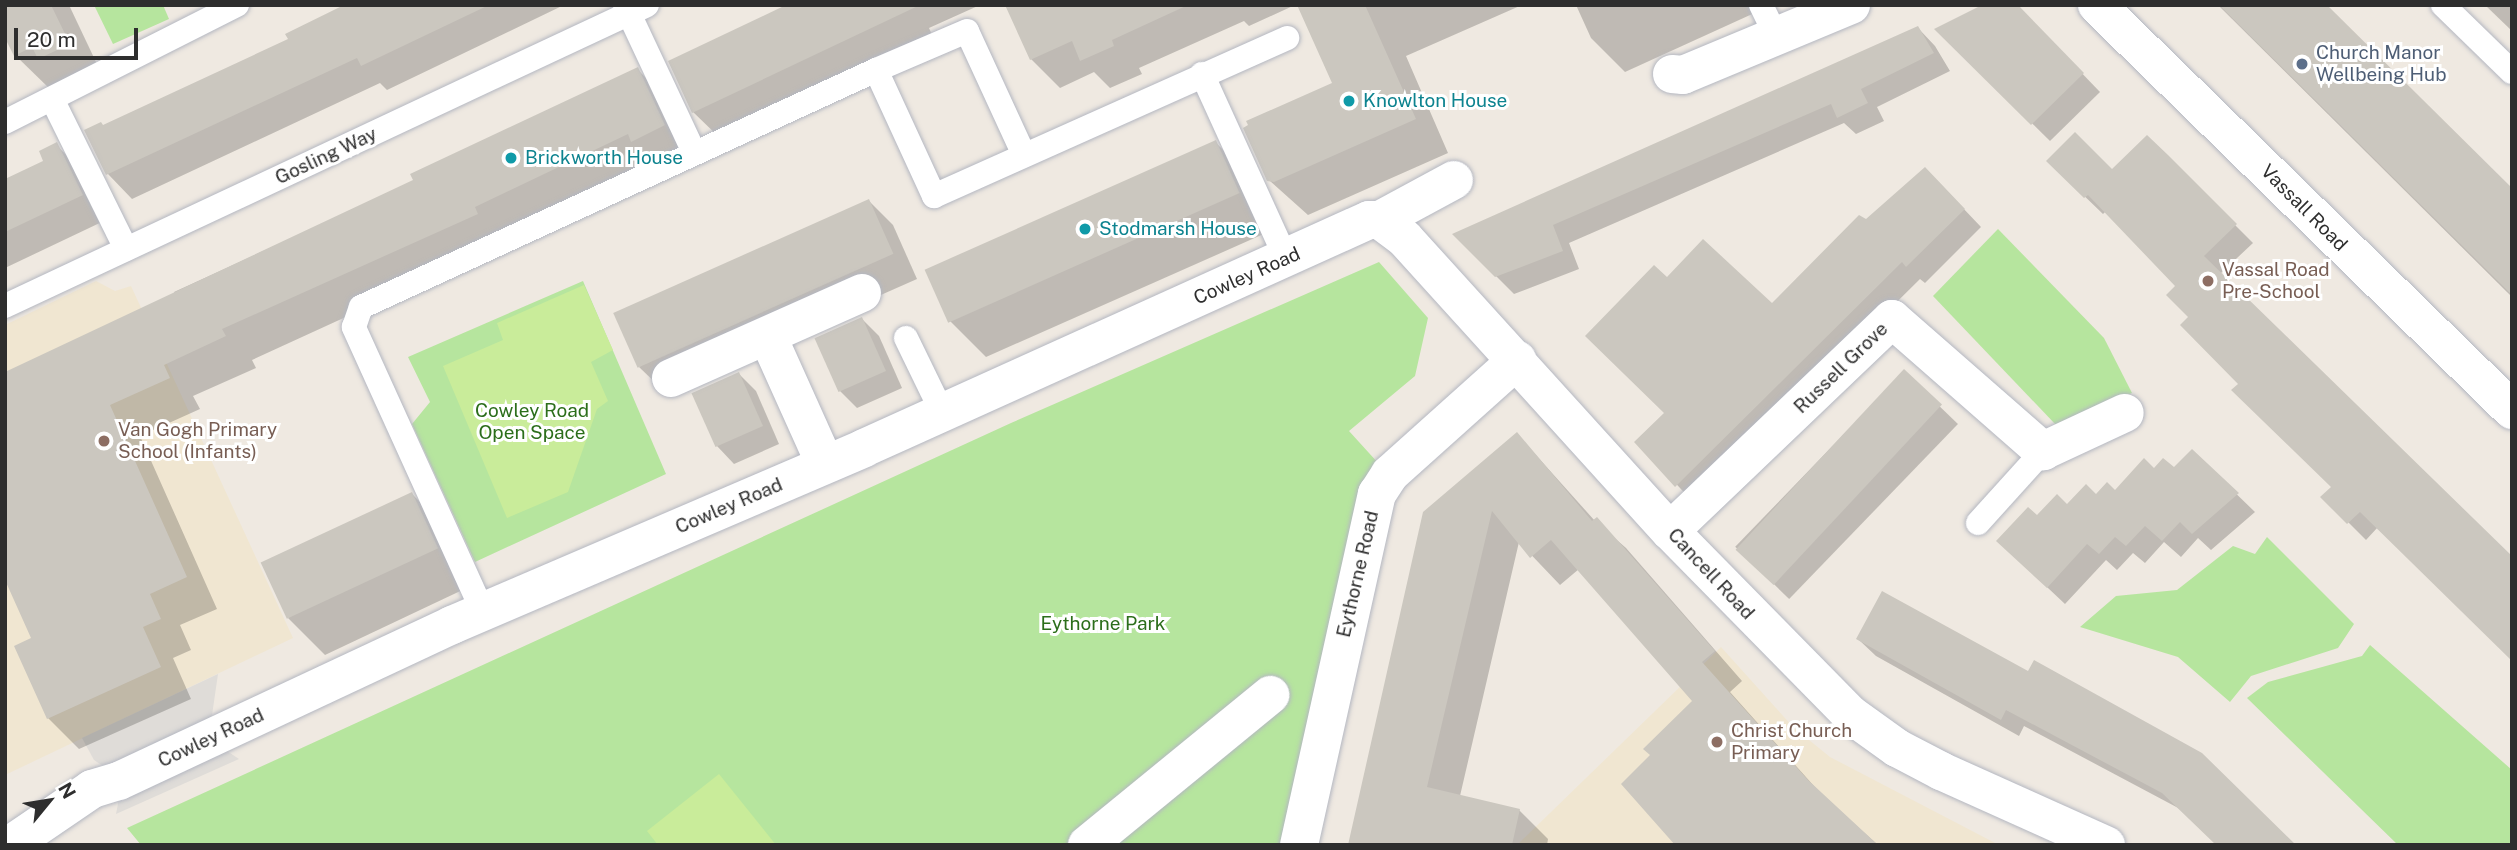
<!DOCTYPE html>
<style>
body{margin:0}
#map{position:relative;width:2517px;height:850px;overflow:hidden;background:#efe9e1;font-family:"Public Sans",sans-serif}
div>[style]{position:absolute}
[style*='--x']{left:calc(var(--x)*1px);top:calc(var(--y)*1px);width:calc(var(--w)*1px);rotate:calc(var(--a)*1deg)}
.education>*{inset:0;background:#f0e6d1}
.green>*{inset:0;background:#b6e59e}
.pitch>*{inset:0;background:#c9ec9a}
.plaza>*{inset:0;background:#dfdcd8}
.shadow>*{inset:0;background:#0003;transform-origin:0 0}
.building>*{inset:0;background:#cbc7bf;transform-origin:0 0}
.roads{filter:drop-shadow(0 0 2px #b4b7c1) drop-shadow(0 0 2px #b4b7c1)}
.lane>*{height:24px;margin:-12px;padding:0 12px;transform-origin:12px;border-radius:12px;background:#fff}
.street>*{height:38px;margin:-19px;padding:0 19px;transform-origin:19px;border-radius:19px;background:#fff}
.secondary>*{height:38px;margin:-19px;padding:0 19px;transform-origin:19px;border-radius:19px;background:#fff}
.dots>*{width:19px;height:19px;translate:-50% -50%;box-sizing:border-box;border:4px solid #fff;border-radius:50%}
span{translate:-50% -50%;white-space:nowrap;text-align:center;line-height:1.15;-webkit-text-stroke:6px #fff;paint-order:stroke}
.service-label{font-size:19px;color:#4e5e75}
.left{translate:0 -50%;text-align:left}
.culture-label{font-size:19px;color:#0d838f}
.street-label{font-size:19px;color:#2e2e2e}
.education-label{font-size:19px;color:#785e54}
.park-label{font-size:19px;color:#2c6e1b}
.frame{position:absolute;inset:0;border:7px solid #2e2e2e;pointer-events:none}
.north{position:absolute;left:14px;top:766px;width:70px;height:70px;-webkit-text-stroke:5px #fff;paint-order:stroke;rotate:60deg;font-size:19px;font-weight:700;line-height:28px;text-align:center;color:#2e2e2e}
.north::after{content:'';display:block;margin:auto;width:24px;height:32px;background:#2e2e2e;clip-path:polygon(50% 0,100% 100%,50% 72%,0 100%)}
.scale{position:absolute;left:14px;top:28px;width:124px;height:32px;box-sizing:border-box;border:4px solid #2e2e2e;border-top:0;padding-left:9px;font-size:21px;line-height:24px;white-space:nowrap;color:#2e2e2e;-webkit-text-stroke:5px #fff;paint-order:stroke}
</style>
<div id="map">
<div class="education">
<div style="clip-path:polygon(96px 281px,115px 291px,131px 286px,293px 638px,5px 775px,5px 325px)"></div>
<div style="clip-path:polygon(1721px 647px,1793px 727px,1830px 757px,1999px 845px,1517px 845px)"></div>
</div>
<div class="green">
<div style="clip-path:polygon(94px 5px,163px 5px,169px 19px,113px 44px)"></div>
<div style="clip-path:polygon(1998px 229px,2104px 338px,2132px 393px,2056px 425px,1933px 296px)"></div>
<div style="clip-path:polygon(1379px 262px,1428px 318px,1415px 376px,1349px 431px,1379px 464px,1358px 495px,1280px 845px,141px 845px,127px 828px,1011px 423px)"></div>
<div style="clip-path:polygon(583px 281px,666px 474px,475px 562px,412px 424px,430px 402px,408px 357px)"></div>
<div style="clip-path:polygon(2267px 537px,2354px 624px,2338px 648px,2251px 676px,2230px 702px,2178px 657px,2080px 627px,2116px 596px,2177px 590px,2233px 546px,2255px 554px)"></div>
<div style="clip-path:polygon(2370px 645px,2512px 770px,2512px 845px,2398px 845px,2247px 698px,2268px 682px,2362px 656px)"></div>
</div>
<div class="pitch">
<div style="clip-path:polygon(584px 285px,613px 350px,591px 362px,608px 401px,597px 409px,568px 492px,507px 518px,443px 366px,503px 340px,497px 323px)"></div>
<div style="clip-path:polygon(719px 774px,776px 845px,658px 845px,647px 831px)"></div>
</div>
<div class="plaza">
<div style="clip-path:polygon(218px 674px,210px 729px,115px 774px,94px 760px,82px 738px)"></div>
<div style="clip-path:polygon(218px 745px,239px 759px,116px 814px,121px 789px)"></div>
</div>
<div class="shadow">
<div style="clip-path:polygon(5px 5px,69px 5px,105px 81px,52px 91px,15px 55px)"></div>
<div style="clip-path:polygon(348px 5px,564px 5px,387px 90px,380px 83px,132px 199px,108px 174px,86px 131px,104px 127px,290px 40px)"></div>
<div style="clip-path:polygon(790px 5px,980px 5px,929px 28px,938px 48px,722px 140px,693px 112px)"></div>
<div style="clip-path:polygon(1007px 5px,1295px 5px,1249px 26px,1244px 21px,1139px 68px,1142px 74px,1110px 88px,1094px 72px,1060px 88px,1031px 59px)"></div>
<div style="clip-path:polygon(1299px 5px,1522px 5px,1406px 56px,1448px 153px,1308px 215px,1269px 180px,1334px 84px)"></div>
<div style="clip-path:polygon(1576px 5px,1772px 5px,1625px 72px,1591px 38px)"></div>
<div style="clip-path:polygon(2016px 5px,2100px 92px,2050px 141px,1937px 30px)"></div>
<div style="clip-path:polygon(2218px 5px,2325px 5px,2512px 190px,2512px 297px)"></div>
<div style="clip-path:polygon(2512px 5px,2512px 31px,2485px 5px)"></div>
<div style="clip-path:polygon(1918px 28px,1935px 46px,1950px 71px,1877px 107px,1884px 121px,1856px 134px,1844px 123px,1569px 243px,1579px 269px,1514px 294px,1455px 235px)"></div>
<div style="clip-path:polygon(637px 69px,668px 100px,695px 157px,252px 360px,256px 368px,193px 396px,200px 409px,140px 436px,217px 609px,180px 625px,191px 650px,173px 658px,191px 699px,79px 749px,48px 718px,33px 639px,5px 576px,176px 297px,174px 292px,416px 181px)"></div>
<div style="clip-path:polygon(1215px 142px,1252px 178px,1275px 229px,986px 357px,950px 321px)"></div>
<div style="clip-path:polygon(56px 145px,81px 169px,106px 220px,5px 268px,5px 181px,46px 161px)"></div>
<div style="clip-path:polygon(2167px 157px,2253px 243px,2220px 274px,2378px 527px,2366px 540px,2323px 497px,2333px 487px,2191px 317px,2177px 286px,2106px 211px,2103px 214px,2048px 161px,2112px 172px)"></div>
<div style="clip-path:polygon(1942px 186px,1981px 227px,1925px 283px,1920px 279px,1694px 503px,1637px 442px,1666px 413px,1667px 280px,1772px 306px,1866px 222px)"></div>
<div style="clip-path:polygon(869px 201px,893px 225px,917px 279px,664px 391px,639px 367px)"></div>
<div style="clip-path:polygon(862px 319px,879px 336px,902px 388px,857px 408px,840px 391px)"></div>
<div style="left:1904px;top:372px;width:75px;height:243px;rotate:44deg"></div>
<div style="clip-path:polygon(739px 374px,756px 391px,779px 444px,734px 464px,717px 446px,693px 394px)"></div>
<div style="clip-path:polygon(1517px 434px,1595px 521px,1626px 548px,1742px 681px,1730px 692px,1822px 795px,1878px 845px,1678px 845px,1652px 755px,1695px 701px,1579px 569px,1560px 585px,1519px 542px,1460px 796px,1519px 810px,1548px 839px,1547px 845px,1351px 845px)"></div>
<div style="clip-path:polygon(2192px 451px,2255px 512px,2211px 550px,2198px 538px,2181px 557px,2164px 542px,2145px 563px,2133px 553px,2117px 570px,2106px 560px,2065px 604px,2016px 558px,2037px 518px,2116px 493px,2154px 470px,2174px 470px)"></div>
<div style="clip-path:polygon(412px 494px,448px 530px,473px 585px,325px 655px,288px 618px)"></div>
<div style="clip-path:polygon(1858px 639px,2291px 845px,2182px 810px,2024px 726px,2019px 736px,1876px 656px)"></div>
</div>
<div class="building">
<div style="clip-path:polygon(5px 5px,51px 5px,70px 44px,38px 59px,32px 47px,14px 56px,5px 38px)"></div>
<div style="clip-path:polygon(344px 5px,489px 5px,361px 66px,357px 58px,106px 175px,84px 130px,101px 122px,103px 125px,288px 39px,285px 34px)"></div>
<div style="clip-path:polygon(786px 5px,920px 5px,692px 113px,668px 61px)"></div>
<div style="clip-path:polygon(1005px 5px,1188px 5px,1112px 40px,1114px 46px,1080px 61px,1072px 41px,1030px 60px)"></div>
<div style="clip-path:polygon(1297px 5px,1365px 5px,1416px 119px,1274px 182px,1267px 181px,1243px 128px,1248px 125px,1246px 121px,1332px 83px)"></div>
<div style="clip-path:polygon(1982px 5px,2018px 5px,2084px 73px,2031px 125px,1934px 29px)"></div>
<div style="clip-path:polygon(2219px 5px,2327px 5px,2512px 188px,2512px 295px)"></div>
<div style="clip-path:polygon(1918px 26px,1934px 53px,1861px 89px,1868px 103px,1837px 118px,1831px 104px,1553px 225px,1563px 251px,1495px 277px,1452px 234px)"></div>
<div style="clip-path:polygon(638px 67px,665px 125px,631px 142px,628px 134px,475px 207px,478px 214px,222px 329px,226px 336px,164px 365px,170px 378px,110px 405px,187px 577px,150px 594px,161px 619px,143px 627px,161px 667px,47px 719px,14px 646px,31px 638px,5px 580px,5px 372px,413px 180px,410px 174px)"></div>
<div style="clip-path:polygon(2075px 132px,2112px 169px,2147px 135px,2168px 155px,2237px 224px,2204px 256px,2512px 556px,2512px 661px,2360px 512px,2347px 524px,2320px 497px,2331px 487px,2231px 390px,2238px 384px,2180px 325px,2188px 317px,2166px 295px,2175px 286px,2088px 195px,2084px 198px,2046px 161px)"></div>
<div style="left:1216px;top:140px;width:58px;height:319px;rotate:66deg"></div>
<div style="clip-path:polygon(57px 142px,83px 195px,5px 232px,5px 179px,43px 161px,39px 151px)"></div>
<div style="clip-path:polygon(1925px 167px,1965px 209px,1906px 267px,1902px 262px,1675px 487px,1634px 442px,1664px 413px,1585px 336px,1654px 265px,1667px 277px,1703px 239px,1772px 303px,1859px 215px,1866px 219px)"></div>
<div style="left:869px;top:199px;width:60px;height:280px;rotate:66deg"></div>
<div style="left:862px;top:317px;width:59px;height:52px;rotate:66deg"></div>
<div style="left:1904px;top:369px;width:52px;height:247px;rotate:43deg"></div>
<div style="left:739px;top:372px;width:59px;height:52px;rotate:66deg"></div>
<div style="clip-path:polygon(1517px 432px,1592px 521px,1597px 517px,1715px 651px,1702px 662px,1808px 780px,1878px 845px,1675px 845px,1621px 784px,1650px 755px,1643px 749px,1692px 701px,1551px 540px,1530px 558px,1492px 511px,1427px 787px,1520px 809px,1512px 845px,1348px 845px,1423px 512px)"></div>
<div style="clip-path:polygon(2192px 449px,2239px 493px,2192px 534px,2180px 522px,2162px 541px,2145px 526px,2126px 546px,2115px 537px,2099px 554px,2087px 544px,2047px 588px,1996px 541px,2028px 507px,2037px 515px,2057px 494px,2067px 504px,2086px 484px,2096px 494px,2107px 482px,2115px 490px,2144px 458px,2154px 468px,2163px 458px,2174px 467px)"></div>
<div style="left:412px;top:492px;width:62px;height:167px;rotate:65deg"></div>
<div style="clip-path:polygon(1882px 591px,2028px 671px,2034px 660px,2202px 753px,2296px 845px,2216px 845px,2162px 793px,2006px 710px,2001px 720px,1856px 639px)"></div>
</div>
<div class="roads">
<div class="lane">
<div style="--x:625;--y:5;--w:162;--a:64.9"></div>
<div style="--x:1761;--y:5;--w:34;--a:64"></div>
<div style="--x:2443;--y:5;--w:96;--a:44.2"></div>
<div style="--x:1202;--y:74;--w:202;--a:65.5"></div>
<div style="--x:52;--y:99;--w:167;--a:63.7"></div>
<div style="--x:5;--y:122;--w:260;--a:-26.8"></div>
<div style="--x:1024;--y:155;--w:136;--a:-114.7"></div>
<div style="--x:967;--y:31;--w:99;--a:156.8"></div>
<div style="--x:876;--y:70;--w:139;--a:65.3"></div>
<div style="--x:934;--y:196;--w:387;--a:-24.1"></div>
<div style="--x:5;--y:306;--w:709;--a:-25.12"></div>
<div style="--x:906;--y:338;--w:82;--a:64.1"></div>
<div style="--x:1978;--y:523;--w:97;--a:-47.9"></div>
<div style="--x:483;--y:612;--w:313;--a:-114.4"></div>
<div style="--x:354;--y:327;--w:21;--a:-71"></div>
<div style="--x:361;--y:307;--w:567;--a:-24.71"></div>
</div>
<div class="street">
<div style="--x:1672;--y:74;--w:11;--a:5"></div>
<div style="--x:1683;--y:75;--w:182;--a:-22.6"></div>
<div style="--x:1380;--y:220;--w:31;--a:37"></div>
<div style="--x:1405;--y:239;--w:394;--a:47.8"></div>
<div style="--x:1670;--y:531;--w:258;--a:45.5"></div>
<div style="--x:1851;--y:715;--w:57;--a:35.7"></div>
<div style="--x:1897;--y:748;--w:50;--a:27.6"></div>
<div style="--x:1941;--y:771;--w:181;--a:24.2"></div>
<div style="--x:768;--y:337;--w:139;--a:65.8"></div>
<div style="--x:671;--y:378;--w:209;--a:-24"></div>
<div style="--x:1670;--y:531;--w:307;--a:-43.7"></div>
<div style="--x:1892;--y:319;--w:201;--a:41.2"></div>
<div style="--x:2043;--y:451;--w:90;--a:-24.9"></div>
<div style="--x:10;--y:845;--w:99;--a:-34.3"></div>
<div style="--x:92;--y:789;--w:28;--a:-17"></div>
<div style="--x:119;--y:781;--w:368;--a:-25.1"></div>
<div style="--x:452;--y:625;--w:448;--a:-23.2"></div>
<div style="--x:864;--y:448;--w:554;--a:-24.3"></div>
<div style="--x:1369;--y:220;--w:11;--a:0"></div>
<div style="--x:1380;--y:220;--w:84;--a:-28.4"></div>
<div style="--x:1087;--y:845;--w:237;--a:-39.3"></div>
<div style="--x:1299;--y:845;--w:360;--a:-77.5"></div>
<div style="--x:1377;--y:494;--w:24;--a:-57"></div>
<div style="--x:1390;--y:474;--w:171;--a:-41.9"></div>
</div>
<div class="secondary">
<div style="--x:2097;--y:5;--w:580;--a:44.3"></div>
</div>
</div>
<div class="dots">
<div style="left:2302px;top:64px;background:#5c6f8a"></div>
<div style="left:1349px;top:101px;background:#0f9aa8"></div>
<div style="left:511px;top:158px;background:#0f9aa8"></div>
<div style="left:1085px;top:229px;background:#0f9aa8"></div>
<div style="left:2208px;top:281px;background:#8d6e63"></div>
<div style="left:104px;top:441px;background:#8d6e63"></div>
<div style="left:1717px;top:742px;background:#8d6e63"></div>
</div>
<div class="service-label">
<span class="left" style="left:2316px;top:64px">Church Manor<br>Wellbeing Hub</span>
</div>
<div class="culture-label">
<span class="left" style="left:1363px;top:101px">Knowlton House</span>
<span class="left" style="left:525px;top:158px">Brickworth House</span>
<span class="left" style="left:1099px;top:229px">Stodmarsh House</span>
</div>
<div class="street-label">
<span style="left:326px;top:156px;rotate:-25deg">Gosling Way</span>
<span style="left:2304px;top:208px;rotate:45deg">Vassall Road</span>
<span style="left:1247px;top:276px;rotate:-24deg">Cowley Road</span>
<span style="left:1841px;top:368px;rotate:-44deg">Russell Grove</span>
<span style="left:729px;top:506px;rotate:-23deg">Cowley Road</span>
<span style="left:1358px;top:574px;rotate:-77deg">Eythorne Road</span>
<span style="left:1711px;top:574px;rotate:47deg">Cancell Road</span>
<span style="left:211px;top:738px;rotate:-25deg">Cowley Road</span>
</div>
<div class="education-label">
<span class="left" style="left:2222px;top:281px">Vassal Road<br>Pre-School</span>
<span class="left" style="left:118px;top:441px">Van Gogh Primary<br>School (Infants)</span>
<span class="left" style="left:1731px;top:742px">Christ Church<br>Primary</span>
</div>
<div class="park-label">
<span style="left:532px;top:422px">Cowley Road<br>Open Space</span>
<span style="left:1103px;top:624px">Eythorne Park</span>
</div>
<div class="frame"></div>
<div class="north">N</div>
<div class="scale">20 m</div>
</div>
